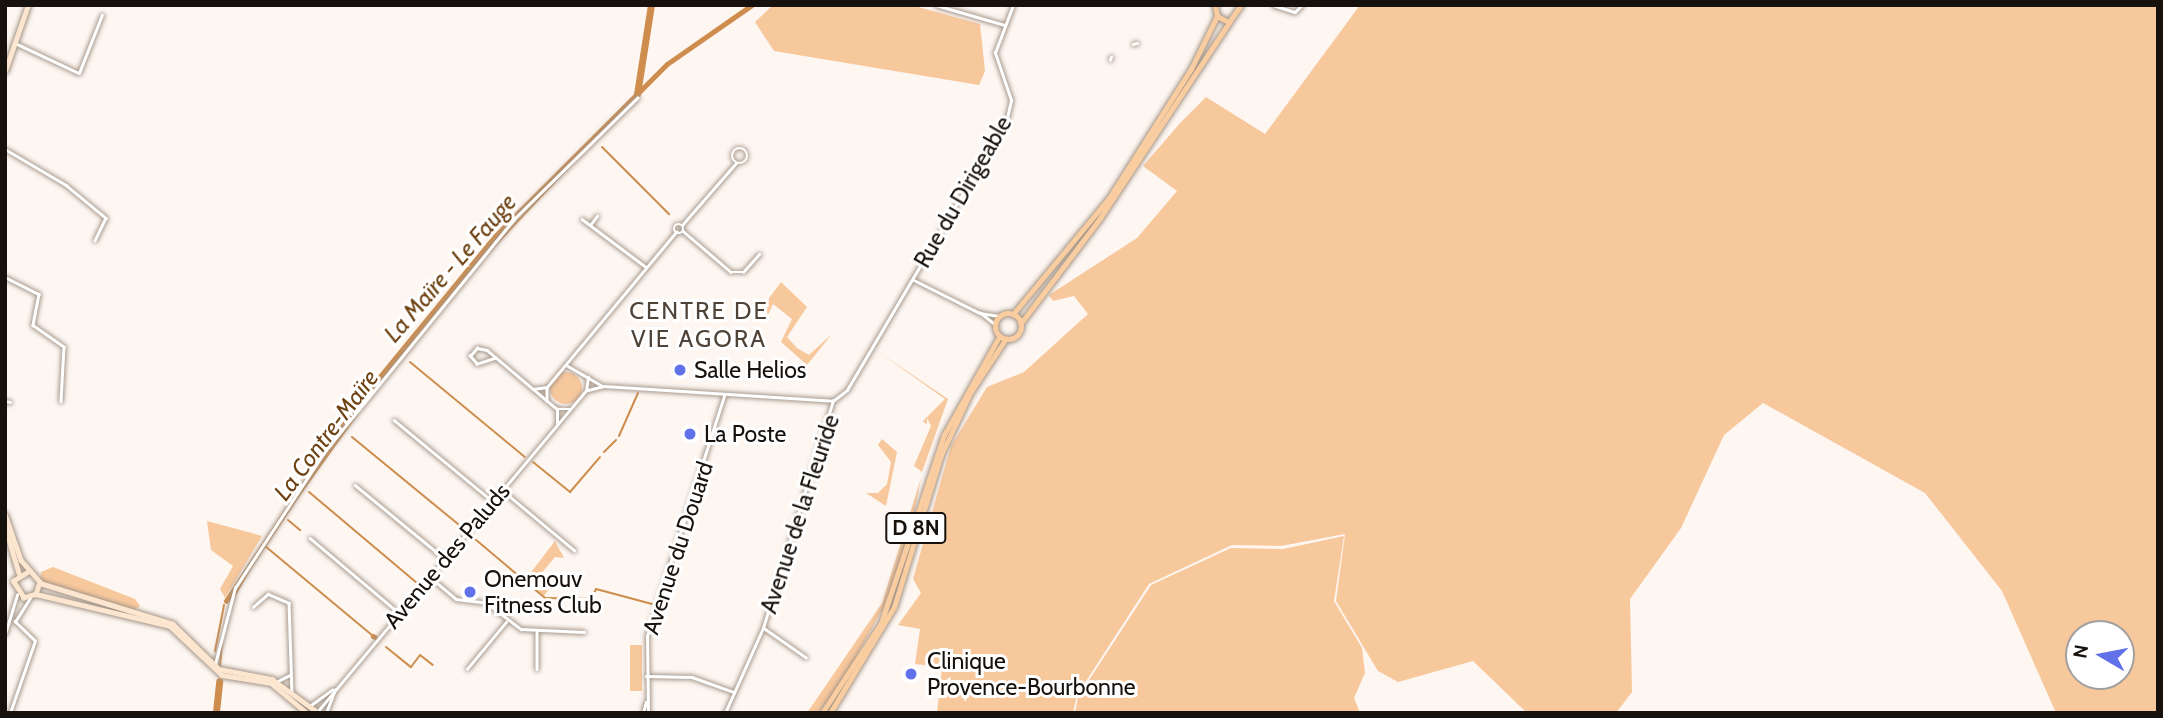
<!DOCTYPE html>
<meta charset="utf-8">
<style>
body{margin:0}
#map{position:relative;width:2163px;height:718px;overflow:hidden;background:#fdf6f1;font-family:Cabin,sans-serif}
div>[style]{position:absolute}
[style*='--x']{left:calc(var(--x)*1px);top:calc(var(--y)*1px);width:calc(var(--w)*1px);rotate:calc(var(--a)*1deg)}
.green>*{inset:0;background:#f8c89d;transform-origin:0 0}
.round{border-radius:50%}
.stream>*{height:2px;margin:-1px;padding:0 1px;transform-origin:1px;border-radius:1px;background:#ce8d4d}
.canal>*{height:4.5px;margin:-2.25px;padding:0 2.25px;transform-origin:2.25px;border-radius:2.25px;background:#ce8d4d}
.river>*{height:7px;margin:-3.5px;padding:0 3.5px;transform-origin:3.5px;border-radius:3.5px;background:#ce8d4d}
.roads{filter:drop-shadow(0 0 2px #a59689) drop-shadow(0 0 2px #a59689)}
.street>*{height:2.5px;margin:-1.25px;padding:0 1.25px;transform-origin:1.25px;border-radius:1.25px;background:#fff}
.street>.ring{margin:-1.25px;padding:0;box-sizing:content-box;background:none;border:2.5px solid #fff;border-radius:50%}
.secondary>*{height:4.5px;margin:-2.25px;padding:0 2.25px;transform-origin:2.25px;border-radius:2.25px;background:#fce6cf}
.primary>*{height:5px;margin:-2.5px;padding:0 2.5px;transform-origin:2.5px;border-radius:2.5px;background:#facda0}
.primary>.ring{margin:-2.5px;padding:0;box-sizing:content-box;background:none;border:5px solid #facda0;border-radius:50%}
.dots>*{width:19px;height:19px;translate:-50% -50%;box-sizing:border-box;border:4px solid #fff;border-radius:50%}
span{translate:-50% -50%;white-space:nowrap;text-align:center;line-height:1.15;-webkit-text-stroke:6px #fff;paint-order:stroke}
.shield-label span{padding:2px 5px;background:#fff;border:2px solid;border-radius:5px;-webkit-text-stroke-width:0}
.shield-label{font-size:21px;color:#16110c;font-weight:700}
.street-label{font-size:23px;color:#16110c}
.poi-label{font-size:23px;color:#16110c}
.left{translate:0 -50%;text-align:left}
.water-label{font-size:24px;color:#6e4212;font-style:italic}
.neighbourhood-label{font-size:24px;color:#4f4237;letter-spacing:2px}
.frame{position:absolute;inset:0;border:7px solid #16110c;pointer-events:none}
.north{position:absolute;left:2065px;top:620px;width:70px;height:70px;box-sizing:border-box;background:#fff;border:2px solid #a2a09e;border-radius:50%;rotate:280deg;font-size:19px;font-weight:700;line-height:28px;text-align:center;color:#16110c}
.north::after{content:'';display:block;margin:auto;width:24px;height:32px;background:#6171e9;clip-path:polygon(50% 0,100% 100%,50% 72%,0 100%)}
</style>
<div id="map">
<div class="green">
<div style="clip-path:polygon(773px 5px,911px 5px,980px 24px,985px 71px,979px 85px,774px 51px,755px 22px)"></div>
<div style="clip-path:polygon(evenodd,1360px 5px,2158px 5px,2158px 713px,2056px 713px,2002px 591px,1925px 493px,1763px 403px,1724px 435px,1681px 528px,1630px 599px,1632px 692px,1616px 713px,1527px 713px,1473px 661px,1398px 682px,1378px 671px,1336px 601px,1345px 534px,1281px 546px,1232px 545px,1149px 584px,1077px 695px,1073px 713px,937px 713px,942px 667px,915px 664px,920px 629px,898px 625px,921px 593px,913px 579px,951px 446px,987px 387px,1024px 372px,1088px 314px,1074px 296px,1053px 301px,1049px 295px,1137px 238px,1177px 191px,1143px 166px,1181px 122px,1206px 97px,1265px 134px,1360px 5px,2079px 634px,2121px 634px,2121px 676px,2079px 676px,2079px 634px)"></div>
<div style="clip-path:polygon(781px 282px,807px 307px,787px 337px,797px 348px,809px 355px,832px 334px,807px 365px,781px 342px,792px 319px,773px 304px,768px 315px,761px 309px)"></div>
<div style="clip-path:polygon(877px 351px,948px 399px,922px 472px,914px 466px,931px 426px,927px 418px,927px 425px,923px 421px,945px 399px)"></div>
<div class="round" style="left:550px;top:372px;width:32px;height:32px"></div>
<div style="clip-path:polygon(882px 439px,897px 452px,886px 506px,866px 493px,878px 493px,887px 484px,891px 462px,878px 445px)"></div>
<div style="clip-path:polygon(921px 478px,909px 540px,885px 605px,840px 685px,818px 713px,807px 713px,882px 603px)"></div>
<div style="clip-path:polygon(207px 521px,262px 536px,225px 598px,220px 589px,233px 566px,211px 550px)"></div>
<div style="clip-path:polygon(1344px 536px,1334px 601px,1362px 648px,1365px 673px,1354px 698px,1360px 713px,1075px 713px,1078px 697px,1151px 585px,1231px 548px,1283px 549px)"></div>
<div style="clip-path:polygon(555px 541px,564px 558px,555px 557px,540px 575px,550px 584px,558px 577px,544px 596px,525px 580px)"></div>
<div style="clip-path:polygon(53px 567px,135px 599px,140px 606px,134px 611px,40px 583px,41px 572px)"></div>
<div style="left:630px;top:645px;width:12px;height:46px"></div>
</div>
<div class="stream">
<div style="--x:602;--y:147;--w:95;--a:45"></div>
<div style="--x:487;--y:254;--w:219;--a:-46.8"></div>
<div style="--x:410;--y:362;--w:149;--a:39.6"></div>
<div style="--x:619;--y:436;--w:47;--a:-66.2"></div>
<div style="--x:352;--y:437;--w:145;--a:39.4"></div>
<div style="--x:604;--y:452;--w:17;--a:-45"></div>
<div style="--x:533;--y:462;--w:48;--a:39"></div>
<div style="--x:570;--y:492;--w:46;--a:-49.4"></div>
<div style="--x:309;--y:492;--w:140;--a:40.1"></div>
<div style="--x:282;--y:519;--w:130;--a:-54.4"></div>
<div style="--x:288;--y:520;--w:16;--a:40"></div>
<div style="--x:469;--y:534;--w:99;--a:40.1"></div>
<div style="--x:545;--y:598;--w:46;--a:1.2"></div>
<div style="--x:591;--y:599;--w:11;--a:-63"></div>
<div style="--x:596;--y:589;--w:58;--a:15"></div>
<div style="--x:265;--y:546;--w:141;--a:39.8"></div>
<div style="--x:234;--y:597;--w:47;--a:-60.7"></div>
<div style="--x:386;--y:647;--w:32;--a:39"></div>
<div style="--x:411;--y:667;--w:15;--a:-53"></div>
<div style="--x:420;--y:655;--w:16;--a:38"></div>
<div style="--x:215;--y:651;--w:47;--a:-78.9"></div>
<div style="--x:220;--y:666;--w:24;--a:-85"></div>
</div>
<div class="canal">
<div style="--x:226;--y:601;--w:234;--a:-56.3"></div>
<div style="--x:356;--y:406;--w:220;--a:-50.7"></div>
<div style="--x:495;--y:236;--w:243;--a:-45"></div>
<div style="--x:667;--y:64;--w:103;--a:-34.8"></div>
<div style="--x:373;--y:636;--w:2;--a:27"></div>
</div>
<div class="river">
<div style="--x:637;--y:94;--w:90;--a:-81.1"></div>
<div style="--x:216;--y:712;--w:31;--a:-84"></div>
</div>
<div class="roads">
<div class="street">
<div style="--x:936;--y:5;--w:72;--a:16.2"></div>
<div style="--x:1273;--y:5;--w:23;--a:18"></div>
<div style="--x:1295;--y:12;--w:10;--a:-45"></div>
<div style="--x:17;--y:44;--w:68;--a:25.1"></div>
<div style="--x:79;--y:73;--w:62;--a:-68.4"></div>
<div style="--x:1133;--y:44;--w:4;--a:-14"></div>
<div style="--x:1110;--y:60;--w:3;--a:-72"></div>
<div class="ring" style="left:732px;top:148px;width:13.5px;height:13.5px"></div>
<div style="--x:5;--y:149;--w:71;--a:30.5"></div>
<div style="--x:66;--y:185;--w:52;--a:39.5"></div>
<div style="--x:106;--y:218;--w:25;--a:116"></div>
<div style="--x:582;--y:219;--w:80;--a:36.9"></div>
<div style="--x:591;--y:224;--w:10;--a:-53"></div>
<div class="ring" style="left:674px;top:224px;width:7.5px;height:7.5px"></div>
<div style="--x:682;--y:225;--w:82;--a:-48.9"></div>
<div style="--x:683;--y:231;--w:63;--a:40.5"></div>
<div style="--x:731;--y:272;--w:12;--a:0"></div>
<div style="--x:743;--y:272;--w:24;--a:-48"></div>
<div style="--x:5;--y:277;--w:38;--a:27"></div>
<div style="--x:39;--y:294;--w:32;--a:101"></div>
<div style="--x:33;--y:325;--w:38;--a:35"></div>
<div style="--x:64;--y:347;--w:54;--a:93.2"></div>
<div style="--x:914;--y:280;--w:74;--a:26.6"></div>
<div style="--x:994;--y:324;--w:18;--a:-142"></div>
<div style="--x:980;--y:313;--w:19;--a:9"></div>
<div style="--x:496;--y:358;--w:20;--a:162"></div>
<div style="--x:477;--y:364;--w:11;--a:-131"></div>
<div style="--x:470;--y:356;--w:11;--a:-49"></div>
<div style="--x:477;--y:348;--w:10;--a:11"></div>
<div style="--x:487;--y:350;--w:92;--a:40.1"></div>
<div style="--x:557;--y:409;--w:13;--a:0"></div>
<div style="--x:568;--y:366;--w:38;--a:30"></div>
<div style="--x:547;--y:387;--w:202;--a:-50.2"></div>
<div style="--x:547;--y:387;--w:14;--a:90"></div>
<div style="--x:533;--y:389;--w:14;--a:-8"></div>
<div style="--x:588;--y:390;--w:16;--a:-14"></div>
<div style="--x:604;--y:386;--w:229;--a:3.7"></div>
<div style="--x:5;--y:401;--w:5;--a:11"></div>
<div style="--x:833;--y:401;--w:18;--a:-38"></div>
<div style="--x:847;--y:390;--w:316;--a:-59.5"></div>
<div style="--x:1007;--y:118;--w:18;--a:-77"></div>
<div style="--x:1011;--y:100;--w:50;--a:-108.8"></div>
<div style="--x:995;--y:53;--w:51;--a:-69.4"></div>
<div style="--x:394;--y:420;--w:126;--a:39.5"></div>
<div style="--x:557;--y:425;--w:16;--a:-90"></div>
<div style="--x:355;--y:485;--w:115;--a:39.4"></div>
<div style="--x:502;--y:490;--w:94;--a:39.8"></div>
<div style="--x:310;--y:538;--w:115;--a:40.1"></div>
<div style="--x:430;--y:577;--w:34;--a:40"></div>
<div style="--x:456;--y:599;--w:31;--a:7"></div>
<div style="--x:487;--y:603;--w:43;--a:37.4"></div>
<div style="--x:521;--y:629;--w:63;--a:2.7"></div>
<div style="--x:253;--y:607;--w:20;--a:-41"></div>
<div style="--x:268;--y:594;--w:23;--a:23"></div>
<div style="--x:289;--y:603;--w:89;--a:88.1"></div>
<div style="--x:537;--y:631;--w:38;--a:90"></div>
<div style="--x:5;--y:634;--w:41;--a:-72.9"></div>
<div style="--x:806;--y:658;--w:52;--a:-145.1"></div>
<div style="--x:763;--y:628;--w:238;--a:-72.9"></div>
<div style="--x:215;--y:664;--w:79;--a:-75.3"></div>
<div style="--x:235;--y:588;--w:164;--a:-56.7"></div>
<div style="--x:325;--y:451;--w:299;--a:-50.8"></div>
<div style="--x:514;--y:219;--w:173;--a:-44.5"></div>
<div style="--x:467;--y:669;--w:61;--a:-50.3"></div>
<div style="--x:646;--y:676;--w:46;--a:1.2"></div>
<div style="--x:692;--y:677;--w:45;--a:19.7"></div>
<div style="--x:278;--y:681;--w:13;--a:-27"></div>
<div style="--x:311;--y:705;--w:26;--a:-36"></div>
<div style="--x:318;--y:711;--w:417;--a:-50.1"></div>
<div style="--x:586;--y:391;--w:14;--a:-82"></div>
<div style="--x:10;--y:713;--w:76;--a:-70.9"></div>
<div style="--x:35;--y:641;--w:28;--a:-136"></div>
<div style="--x:15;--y:622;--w:28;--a:-58"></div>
<div style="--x:326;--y:713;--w:25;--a:-69"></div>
<div style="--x:643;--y:713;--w:11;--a:-75"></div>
<div style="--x:648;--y:713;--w:77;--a:-90.7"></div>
<div style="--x:647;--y:636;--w:252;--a:-72.2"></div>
<div style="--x:725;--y:713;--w:93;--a:-65.9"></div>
</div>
<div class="secondary">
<div style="--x:5;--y:71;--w:70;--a:-70.8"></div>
<div style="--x:5;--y:514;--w:49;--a:70.8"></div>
<div style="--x:21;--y:560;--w:29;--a:49"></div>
<div style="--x:40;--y:582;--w:13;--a:108"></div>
<div style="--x:36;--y:594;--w:13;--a:162"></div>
<div style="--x:24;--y:598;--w:20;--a:-123"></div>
<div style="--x:13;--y:581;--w:19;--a:-32"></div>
<div style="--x:5;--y:526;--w:49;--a:73.4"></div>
<div style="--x:40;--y:583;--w:139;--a:17.1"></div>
<div style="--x:173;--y:624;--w:64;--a:44.4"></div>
<div style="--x:219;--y:669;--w:54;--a:10.7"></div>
<div style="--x:272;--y:679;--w:54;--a:36"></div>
<div style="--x:36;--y:594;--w:138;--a:13.4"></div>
<div style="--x:170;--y:626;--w:71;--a:43.3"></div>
<div style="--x:222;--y:675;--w:50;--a:9.3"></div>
<div style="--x:271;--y:683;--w:47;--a:39.8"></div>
</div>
<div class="primary">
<div style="--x:1215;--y:5;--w:11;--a:80"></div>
<div style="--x:1217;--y:16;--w:13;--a:27"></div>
<div style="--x:1229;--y:22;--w:21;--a:-55"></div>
<div class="ring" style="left:995px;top:313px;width:21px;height:21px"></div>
<div style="--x:1013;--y:314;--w:151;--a:-50.4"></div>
<div style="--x:1109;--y:198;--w:153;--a:-57.6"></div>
<div style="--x:1191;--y:69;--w:59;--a:-63.9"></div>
<div style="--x:1021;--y:323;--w:131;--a:-53"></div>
<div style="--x:1100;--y:218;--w:235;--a:-56.6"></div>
<div style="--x:822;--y:713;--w:108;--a:-56.8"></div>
<div style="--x:881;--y:623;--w:198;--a:-71.5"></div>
<div style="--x:944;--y:435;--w:112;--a:-60.7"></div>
<div style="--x:830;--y:713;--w:124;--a:-58.9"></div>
<div style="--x:894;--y:607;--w:159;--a:-72.8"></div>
<div style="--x:941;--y:455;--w:68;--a:-64.9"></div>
<div style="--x:970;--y:393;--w:64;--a:-56.6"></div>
</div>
</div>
<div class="dots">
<div style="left:680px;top:370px;background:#6171e9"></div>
<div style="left:690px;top:434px;background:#6171e9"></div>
<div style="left:470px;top:592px;background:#6171e9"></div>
<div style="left:911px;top:674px;background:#6171e9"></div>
</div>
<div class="shield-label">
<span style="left:916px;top:528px">D 8N</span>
</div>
<div class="street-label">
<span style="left:963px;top:192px;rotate:-60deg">Rue du Dirigeable</span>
<span style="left:800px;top:514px;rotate:-72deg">Avenue de la Fleuride</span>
<span style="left:678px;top:548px;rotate:-72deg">Avenue du Douard</span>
<span style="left:447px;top:556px;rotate:-50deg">Avenue des Paluds</span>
</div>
<div class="poi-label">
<span class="left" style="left:694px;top:370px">Salle Helios</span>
<span class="left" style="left:704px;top:434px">La Poste</span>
<span class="left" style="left:484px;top:592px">Onemouv<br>Fitness Club</span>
<span class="left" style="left:927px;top:674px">Clinique<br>Provence-Bourbonne</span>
</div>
<div class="water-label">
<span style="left:450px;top:268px;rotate:-49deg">La Maïre - Le Fauge</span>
<span style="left:326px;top:435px;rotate:-53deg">La Contre-Maïre</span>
</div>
<div class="neighbourhood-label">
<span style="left:699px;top:325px">CENTRE DE<br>VIE AGORA</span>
</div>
<div class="frame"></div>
<div class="north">N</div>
</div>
